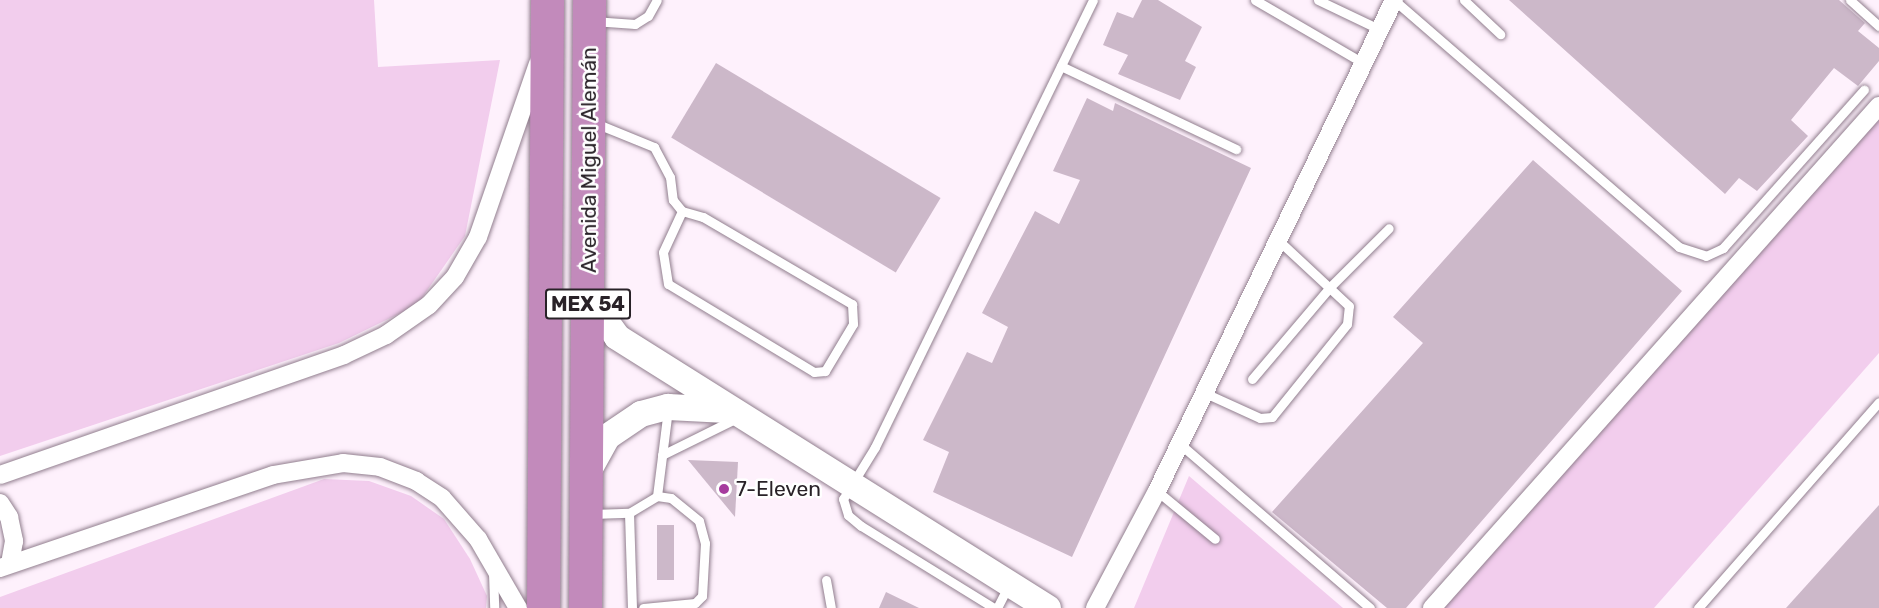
<!DOCTYPE html>
<meta charset="utf-8">
<style>
body{margin:0}
#map{position:relative;width:1879px;height:608px;overflow:hidden;background:#fef1fc;font-family:Rubik,sans-serif}
div>[style]{position:absolute}
[style*='--x']{left:calc(var(--x)*1px);top:calc(var(--y)*1px);width:calc(var(--w)*1px);rotate:calc(var(--a)*1deg)}
.green>*{inset:0;background:#f2cded}
.building>*{inset:0;background:#ccb8c9;transform-origin:0 0}
.roads{filter:drop-shadow(0 0 2px #917e8e) drop-shadow(0 0 2px #917e8e)}
.lane>*{height:9px;margin:-4.5px;padding:0 4.5px;transform-origin:4.5px;border-radius:4.5px;background:#fff}
.street>*{height:18px;margin:-9px;padding:0 9px;transform-origin:9px;border-radius:9px;background:#fff}
.secondary>*{height:26px;margin:-13px;padding:0 13px;transform-origin:13px;border-radius:13px;background:#fff}
.highway>*{height:33px;margin:-16.5px;padding:0 16.5px;transform-origin:16.5px;border-radius:16.5px;background:#c28abb}
.dots>*{width:16px;height:16px;translate:-50% -50%;box-sizing:border-box;border:3px solid #fff;border-radius:50%}
span{translate:-50% -50%;white-space:nowrap;text-align:center;line-height:1.15;-webkit-text-stroke:5px #fff;paint-order:stroke}
.shield-label span{padding:2px 4px;background:#fff;border:2px solid;border-radius:4px;-webkit-text-stroke-width:0}
.shield-label{font-size:20px;color:#292228;font-weight:700}
.street-label{font-size:21px;color:#292228}
.poi-label{font-size:21px;color:#292228}
.left{translate:0 -50%;text-align:left}
</style>
<div id="map">
<div class="green">
<div style="clip-path:polygon(0 0,374px 0,378px 67px,500px 60px,465px 236px,417px 305px,339px 343px,0 456px)"></div>
<div style="clip-path:polygon(1879px 116px,1879px 353px,1654px 608px,1444px 608px)"></div>
<div style="clip-path:polygon(1189px 476px,1343px 608px,1134px 608px)"></div>
<div style="clip-path:polygon(324px 479px,369px 481px,411px 496px,444px 519px,470px 559px,487px 596px,486px 608px,0 608px,0 597px)"></div>
</div>
<div class="building">
<div style="clip-path:polygon(1142px 0,1158px 0,1202px 27px,1185px 61px,1196px 67px,1180px 100px,1118px 74px,1128px 55px,1103px 45px,1117px 12px,1133px 18px)"></div>
<div style="clip-path:polygon(1509px 0,1839px 0,1865px 23px,1858px 31px,1879px 48px,1879px 61px,1858px 86px,1834px 68px,1791px 120px,1808px 136px,1757px 191px,1739px 178px,1725px 194px)"></div>
<div style="left:716px;top:63px;width:262px;height:87px;rotate:31deg"></div>
<div style="clip-path:polygon(1087px 98px,1113px 111px,1115px 103px,1251px 168px,1072px 557px,933px 492px,949px 452px,923px 440px,967px 352px,992px 363px,1008px 327px,982px 313px,1035px 211px,1059px 224px,1080px 180px,1053px 171px)"></div>
<div style="clip-path:polygon(1533px 160px,1682px 291px,1406px 608px,1387px 608px,1272px 512px,1423px 343px,1393px 317px)"></div>
<div style="clip-path:polygon(688px 460px,738px 462px,735px 517px)"></div>
<div style="clip-path:polygon(1879px 505px,1879px 608px,1786px 608px)"></div>
<div style="left:657px;top:525px;width:17px;height:55px"></div>
<div style="clip-path:polygon(886px 592px,919px 608px,879px 608px)"></div>
</div>
<div class="roads">
<div class="lane">
<div style="--x:1255;--y:0;--w:127;--a:30.2"></div>
<div style="--x:1318;--y:0;--w:70;--a:25.5"></div>
<div style="--x:1394;--y:0;--w:377;--a:40.9"></div>
<div style="--x:1679;--y:247;--w:28;--a:18"></div>
<div style="--x:1706;--y:256;--w:19;--a:-25"></div>
<div style="--x:1723;--y:248;--w:212;--a:-48.3"></div>
<div style="--x:1464;--y:0;--w:50;--a:43.4"></div>
<div style="--x:1850;--y:0;--w:39;--a:42"></div>
<div style="--x:593;--y:21;--w:42;--a:4.1"></div>
<div style="--x:635;--y:24;--w:15;--a:-32"></div>
<div style="--x:648;--y:16;--w:18;--a:-61"></div>
<div style="--x:1061;--y:66;--w:194;--a:25.4"></div>
<div style="--x:595;--y:123;--w:64;--a:22.1"></div>
<div style="--x:654;--y:147;--w:34;--a:62"></div>
<div style="--x:670;--y:177;--w:23;--a:83"></div>
<div style="--x:673;--y:200;--w:14;--a:51"></div>
<div style="--x:682;--y:211;--w:22;--a:16"></div>
<div style="--x:703;--y:217;--w:173;--a:30.3"></div>
<div style="--x:852;--y:304;--w:20;--a:87"></div>
<div style="--x:853;--y:324;--w:55;--a:120.8"></div>
<div style="--x:825;--y:371;--w:11;--a:175"></div>
<div style="--x:814;--y:372;--w:170;--a:-148.9"></div>
<div style="--x:668;--y:284;--w:32;--a:-99"></div>
<div style="--x:663;--y:252;--w:45;--a:-65.1"></div>
<div style="--x:1252;--y:379;--w:121;--a:-49.7"></div>
<div style="--x:1330;--y:287;--w:83;--a:-45"></div>
<div style="--x:1205;--y:393;--w:60;--a:24.4"></div>
<div style="--x:1260;--y:418;--w:12;--a:-5"></div>
<div style="--x:1272;--y:417;--w:119;--a:-51.1"></div>
<div style="--x:1347;--y:324;--w:18;--a:-84"></div>
<div style="--x:1349;--y:306;--w:96;--a:-137.1"></div>
<div style="--x:1180;--y:444;--w:251;--a:40.8"></div>
<div style="--x:662;--y:455;--w:86;--a:-26.3"></div>
<div style="--x:1157;--y:491;--w:75;--a:39.6"></div>
<div style="--x:657;--y:496;--w:88;--a:-82.8"></div>
<div style="--x:629;--y:513;--w:95;--a:88.2"></div>
<div style="--x:592;--y:514;--w:37;--a:-2"></div>
<div style="--x:629;--y:513;--w:33;--a:-31"></div>
<div style="--x:657;--y:496;--w:14;--a:8"></div>
<div style="--x:671;--y:498;--w:36;--a:39"></div>
<div style="--x:699;--y:521;--w:23;--a:75"></div>
<div style="--x:705;--y:543;--w:53;--a:93.2"></div>
<div style="--x:702;--y:596;--w:10;--a:135"></div>
<div style="--x:695;--y:603;--w:52;--a:174.5"></div>
<div style="--x:493;--y:572;--w:36;--a:88"></div>
<div style="--x:826;--y:580;--w:28;--a:80"></div>
<div style="--x:994;--y:608;--w:156;--a:-148.3"></div>
<div style="--x:861;--y:526;--w:17;--a:-140"></div>
<div style="--x:848;--y:515;--w:17;--a:-107"></div>
<div style="--x:843;--y:499;--w:61;--a:-58.4"></div>
<div style="--x:875;--y:447;--w:497;--a:-64"></div>
<div style="--x:997;--y:608;--w:25;--a:-63"></div>
<div style="--x:1698;--y:608;--w:274;--a:-48.7"></div>
</div>
<div class="street">
<div style="--x:0;--y:475;--w:364;--a:-19.2"></div>
<div style="--x:344;--y:355;--w:47;--a:-25.5"></div>
<div style="--x:386;--y:335;--w:52;--a:-34.9"></div>
<div style="--x:429;--y:305;--w:38;--a:-47"></div>
<div style="--x:455;--y:277;--w:46;--a:-60.1"></div>
<div style="--x:478;--y:237;--w:183;--a:-70.9"></div>
<div style="--x:0;--y:503;--w:17;--a:57"></div>
<div style="--x:9;--y:517;--w:25;--a:78"></div>
<div style="--x:14;--y:541;--w:23;--a:100"></div>
<div style="--x:0;--y:568;--w:288;--a:-18.8"></div>
<div style="--x:273;--y:475;--w:71;--a:-9.7"></div>
<div style="--x:343;--y:463;--w:37;--a:6"></div>
<div style="--x:380;--y:467;--w:39;--a:21"></div>
<div style="--x:416;--y:481;--w:31;--a:33"></div>
<div style="--x:442;--y:498;--w:55;--a:48.7"></div>
<div style="--x:478;--y:539;--w:80;--a:59.9"></div>
<div style="--x:1095;--y:608;--w:132;--a:-62.1"></div>
<div style="--x:1157;--y:491;--w:545;--a:-64.23"></div>
<div style="--x:1432;--y:608;--w:672;--a:-48.32"></div>
</div>
<div class="secondary">
<div style="--x:591;--y:290;--w:20;--a:72"></div>
<div style="--x:597;--y:309;--w:34;--a:54"></div>
<div style="--x:617;--y:337;--w:509;--a:32.16"></div>
<div style="--x:589;--y:470;--w:38;--a:-61"></div>
<div style="--x:607;--y:437;--w:41;--a:-34.1"></div>
<div style="--x:641;--y:414;--w:28;--a:-15"></div>
<div style="--x:668;--y:407;--w:59;--a:2.9"></div>
</div>
<div class="highway">
<div style="--x:543;--y:608;--w:608;--a:-89.62"></div>
<div style="--x:585;--y:608;--w:608;--a:-89.62"></div>
</div>
</div>
<div class="dots">
<div style="left:724px;top:489px;background:#a63c9e"></div>
</div>
<div class="shield-label">
<span style="left:588px;top:304px">MEX 54</span>
</div>
<div class="street-label">
<span style="left:589px;top:160px;rotate:-90deg">Avenida Miguel Alemán</span>
</div>
<div class="poi-label">
<span class="left" style="left:736px;top:489px">7-Eleven</span>
</div>
</div>
